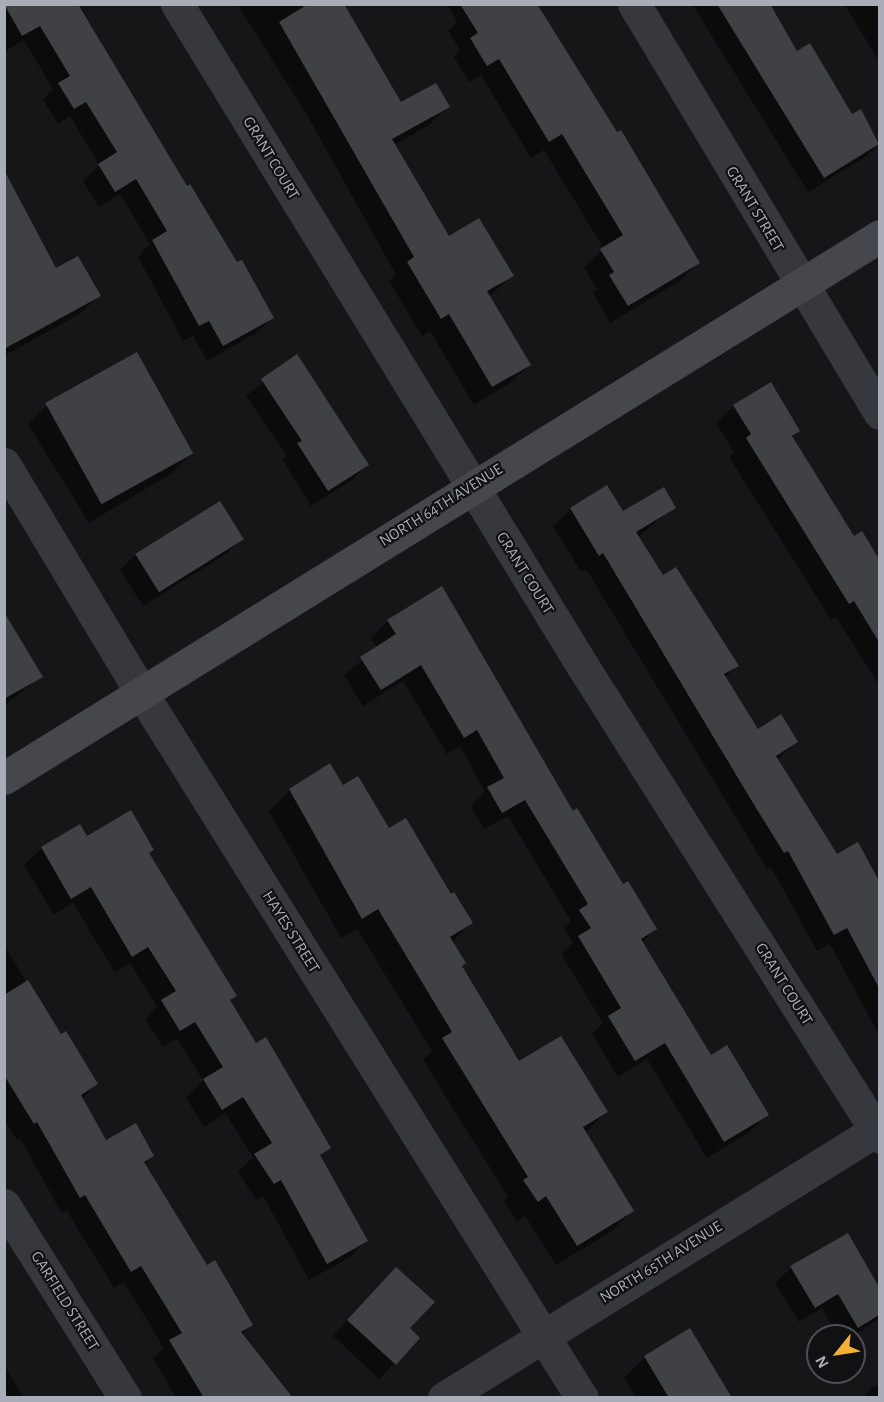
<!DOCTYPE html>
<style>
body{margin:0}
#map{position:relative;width:884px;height:1402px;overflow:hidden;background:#161618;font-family:"Alegreya Sans",sans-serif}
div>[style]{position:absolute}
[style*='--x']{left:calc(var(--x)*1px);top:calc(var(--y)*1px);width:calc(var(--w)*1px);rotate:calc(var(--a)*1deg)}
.shadow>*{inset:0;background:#0007}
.building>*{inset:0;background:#404145;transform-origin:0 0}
.street>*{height:33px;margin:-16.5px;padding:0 16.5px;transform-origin:16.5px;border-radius:16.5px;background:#37383d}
.secondary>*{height:33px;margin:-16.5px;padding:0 16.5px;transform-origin:16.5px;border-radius:16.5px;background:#45474d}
span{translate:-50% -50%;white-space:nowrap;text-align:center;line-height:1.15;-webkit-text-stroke:4.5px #111113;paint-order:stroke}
.street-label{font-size:16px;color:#a8adb8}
.frame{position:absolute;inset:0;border:6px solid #a8adb8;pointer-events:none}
.north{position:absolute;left:806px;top:1324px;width:60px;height:60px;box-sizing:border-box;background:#111113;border:2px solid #4d4f55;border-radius:50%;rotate:240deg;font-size:16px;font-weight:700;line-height:24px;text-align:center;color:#a8adb8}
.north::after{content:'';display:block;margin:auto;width:21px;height:27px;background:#f2b134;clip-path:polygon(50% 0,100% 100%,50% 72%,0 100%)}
</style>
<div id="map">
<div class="shadow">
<div style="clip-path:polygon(4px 4px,79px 4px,186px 188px,272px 318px,256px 333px,207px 361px,193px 336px,183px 341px,138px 257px,150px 244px,120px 194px,99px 207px,83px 181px,99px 165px,70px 116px,58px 124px,43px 100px,53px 89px,24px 40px,6px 51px,4px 48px)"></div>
<div style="clip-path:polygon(237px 4px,342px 4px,401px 104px,448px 107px,429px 125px,394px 145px,449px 238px,512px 275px,489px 297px,529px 365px,510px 383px,474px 405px,430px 331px,422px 336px,389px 281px,396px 275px,307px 115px)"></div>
<div style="clip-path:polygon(447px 4px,536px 4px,698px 263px,681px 280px,610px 323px,593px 293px,597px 289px,584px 267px,604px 249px,544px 150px,531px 158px,481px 75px,469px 82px,454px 57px,460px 50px,448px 31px,457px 22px)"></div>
<div style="clip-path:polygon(692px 4px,769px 4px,796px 53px,852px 117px,861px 111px,880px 143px,864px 158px,808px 192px)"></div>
<div style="clip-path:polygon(844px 4px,880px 4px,880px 63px)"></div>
<div style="clip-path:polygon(4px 178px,55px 270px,99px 296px,81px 313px,4px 356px)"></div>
<div style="clip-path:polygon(297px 356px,367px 465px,352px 480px,311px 506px,283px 460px,287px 456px,246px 396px)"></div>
<div style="clip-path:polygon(47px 405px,191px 454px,172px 473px,89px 523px,28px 424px)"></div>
<div style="clip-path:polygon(734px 406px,799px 431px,792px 437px,854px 538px,861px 533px,880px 562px,880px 687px,836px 617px,831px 620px,729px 457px,734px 452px,716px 423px)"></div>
<div style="clip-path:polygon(607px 487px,623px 513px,674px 507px,638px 537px,663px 577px,737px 665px,725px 678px,758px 731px,797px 742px,777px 760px,837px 856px,858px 844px,880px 884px,880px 1037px,830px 944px,817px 951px,771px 867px,767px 869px,586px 569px,581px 572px,553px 526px,571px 509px)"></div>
<div style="clip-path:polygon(219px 503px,242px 539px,226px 554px,143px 606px,120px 570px,136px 554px)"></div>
<div style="clip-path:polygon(4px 621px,41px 676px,4px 706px)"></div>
<div style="clip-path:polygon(388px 621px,572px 813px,655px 929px,642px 943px,711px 1057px,767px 1114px,750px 1132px,707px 1158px,647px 1059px,618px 1077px,592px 1034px,603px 1023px,561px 954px,573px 943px,563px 928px,571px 921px,508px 816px,484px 829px,471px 806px,485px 792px,460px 746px,447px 754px,403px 681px,363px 706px,344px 675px,377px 648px,371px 638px)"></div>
<div style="clip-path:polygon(330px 765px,343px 787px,450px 896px,471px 923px,452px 942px,460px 967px,518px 1063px,606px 1112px,585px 1133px,632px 1210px,612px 1231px,556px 1265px,525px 1216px,517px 1221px,504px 1201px,508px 1197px,423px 1060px,432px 1051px,357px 929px,341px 938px,269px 811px,290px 790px)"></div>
<div style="clip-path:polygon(86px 838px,148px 854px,235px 996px,229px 1002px,255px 1045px,329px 1147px,319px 1157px,366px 1240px,349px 1258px,309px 1280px,263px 1196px,256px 1200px,238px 1172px,253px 1157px,225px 1113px,204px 1127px,186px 1098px,203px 1080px,177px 1038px,163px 1047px,145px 1019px,157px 1006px,130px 963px,115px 973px,73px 903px,54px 915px,24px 865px,42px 848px)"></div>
<div style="clip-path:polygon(4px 945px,60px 1036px,97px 1084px,82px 1099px,105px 1142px,152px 1156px,144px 1165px,206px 1267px,252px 1324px,241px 1335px,291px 1398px,176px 1398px,153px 1358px,164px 1348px,124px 1282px,114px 1288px,67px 1211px,62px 1214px,20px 1138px,17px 1140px,4px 1120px)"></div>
<div style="clip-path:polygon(847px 1235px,880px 1290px,880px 1318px,853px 1336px,838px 1336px,822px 1308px,799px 1322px,775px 1283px,791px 1268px)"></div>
<div style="clip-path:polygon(380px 1284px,408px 1328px,418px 1338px,379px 1379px,333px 1336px)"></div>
<div style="clip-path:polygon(645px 1357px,730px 1398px,636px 1398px,624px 1378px)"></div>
<div style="clip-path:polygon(4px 1365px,24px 1398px,4px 1398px)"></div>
<div style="clip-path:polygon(880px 1384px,880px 1398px,862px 1398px,870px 1389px)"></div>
</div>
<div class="building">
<div style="clip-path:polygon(4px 4px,78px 4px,187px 186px,190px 184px,237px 262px,242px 260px,274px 318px,223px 346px,209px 321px,199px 326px,152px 240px,167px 231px,136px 179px,115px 192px,98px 164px,117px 152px,86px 102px,74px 109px,58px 83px,70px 76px,40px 26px,22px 36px)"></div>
<div style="clip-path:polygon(308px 4px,344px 4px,401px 102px,436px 83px,450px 107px,392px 139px,449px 236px,479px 218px,514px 276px,487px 291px,531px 365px,492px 387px,449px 314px,441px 319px,407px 262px,414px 257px,279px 22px)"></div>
<div style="clip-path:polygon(460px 4px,537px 4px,617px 132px,621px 130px,700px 263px,628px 306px,609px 275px,614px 272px,600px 249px,623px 235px,562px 134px,549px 142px,499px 59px,487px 66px,470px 38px,478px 33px)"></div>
<div style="clip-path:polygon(717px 4px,770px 4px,797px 51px,810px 43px,852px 114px,861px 109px,879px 144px,824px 178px)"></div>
<div style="clip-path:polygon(4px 170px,56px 268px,78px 256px,101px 296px,4px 349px)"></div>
<div style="left:137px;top:352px;width:116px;height:105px;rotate:61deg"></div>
<div style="clip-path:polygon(297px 354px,369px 465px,328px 491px,297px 443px,302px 441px,261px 379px)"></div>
<div style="clip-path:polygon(771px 382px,800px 431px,792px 436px,854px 536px,862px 531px,879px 559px,879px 642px,854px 601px,849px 604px,746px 438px,751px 434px,733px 405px)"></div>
<div style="clip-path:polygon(607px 485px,623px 511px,664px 487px,676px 508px,636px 532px,663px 575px,676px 567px,739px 666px,724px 674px,758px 729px,781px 714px,798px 742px,776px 756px,837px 854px,858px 842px,879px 881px,879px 988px,847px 928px,834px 935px,788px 851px,784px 853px,753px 803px,603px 553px,599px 556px,570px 508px)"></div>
<div style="left:220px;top:501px;width:45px;height:100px;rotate:58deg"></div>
<div style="clip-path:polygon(442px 586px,573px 811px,577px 808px,623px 884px,628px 881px,657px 929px,641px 939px,711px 1055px,727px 1045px,769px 1115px,724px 1142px,665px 1043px,635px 1061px,608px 1016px,621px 1008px,578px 936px,591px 928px,579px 910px,588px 904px,525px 800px,502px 813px,487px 787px,504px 778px,477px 730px,464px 738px,421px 665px,381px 690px,360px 657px,396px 634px,387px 620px)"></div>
<div style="clip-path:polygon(4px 612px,43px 677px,4px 699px)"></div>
<div style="clip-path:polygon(330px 763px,343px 785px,358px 776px,389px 828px,406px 818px,451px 894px,454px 892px,473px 923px,450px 937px,466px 963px,462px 966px,519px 1061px,561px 1036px,608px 1112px,583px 1127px,634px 1211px,577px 1246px,546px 1196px,538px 1202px,523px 1180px,528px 1177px,442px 1038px,452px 1032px,378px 909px,362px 919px,289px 789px)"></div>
<div style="clip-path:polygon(131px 810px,154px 850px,149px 853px,237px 996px,230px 1000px,256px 1043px,266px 1037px,331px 1148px,320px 1155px,368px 1241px,327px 1264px,281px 1180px,274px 1184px,254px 1154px,272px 1143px,243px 1097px,222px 1110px,203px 1079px,223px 1067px,195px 1022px,180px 1031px,161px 1000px,176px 991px,148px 947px,132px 957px,91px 887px,71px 899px,41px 847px,80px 824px,87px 836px)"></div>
<div style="clip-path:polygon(28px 980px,61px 1034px,66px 1031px,98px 1084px,81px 1095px,106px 1140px,136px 1123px,154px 1156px,144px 1162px,207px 1265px,215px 1260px,253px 1325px,241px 1332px,293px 1398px,204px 1398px,169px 1340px,182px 1333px,141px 1266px,131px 1272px,85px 1195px,80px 1198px,37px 1122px,34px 1124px,4px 1075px,4px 995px)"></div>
<div style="clip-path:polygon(848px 1233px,879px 1287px,879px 1315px,858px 1328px,838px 1294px,815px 1308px,790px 1266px)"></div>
<div style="clip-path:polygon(396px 1267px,435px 1302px,410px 1328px,420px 1338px,396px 1365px,347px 1320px)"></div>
<div style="clip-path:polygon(690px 1328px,732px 1398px,669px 1398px,644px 1356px)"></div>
</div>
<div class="street">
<div style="--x:177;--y:4;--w:775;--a:58.5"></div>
<div style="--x:582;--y:665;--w:558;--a:57.73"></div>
<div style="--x:634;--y:4;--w:477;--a:59"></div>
<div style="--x:4;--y:464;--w:266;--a:59"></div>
<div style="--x:141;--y:692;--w:832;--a:58.01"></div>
<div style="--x:4;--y:1205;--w:228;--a:57.9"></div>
<div style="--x:444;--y:1398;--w:513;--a:-31.77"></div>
</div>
<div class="secondary">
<div style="--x:4;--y:778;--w:1030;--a:-31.75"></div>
</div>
<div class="street-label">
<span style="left:271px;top:158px;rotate:59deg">GRANT COURT</span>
<span style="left:755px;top:209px;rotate:59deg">GRANT STREET</span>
<span style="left:441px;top:505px;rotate:-32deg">NORTH 64TH AVENUE</span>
<span style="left:525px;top:573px;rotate:58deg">GRANT COURT</span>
<span style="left:291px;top:932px;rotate:58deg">HAYES STREET</span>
<span style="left:784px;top:984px;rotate:58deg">GRANT COURT</span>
<span style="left:661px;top:1262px;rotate:-32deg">NORTH 65TH AVENUE</span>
<span style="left:65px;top:1301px;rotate:58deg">GARFIELD STREET</span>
</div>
<div class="frame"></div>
<div class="north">N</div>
</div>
